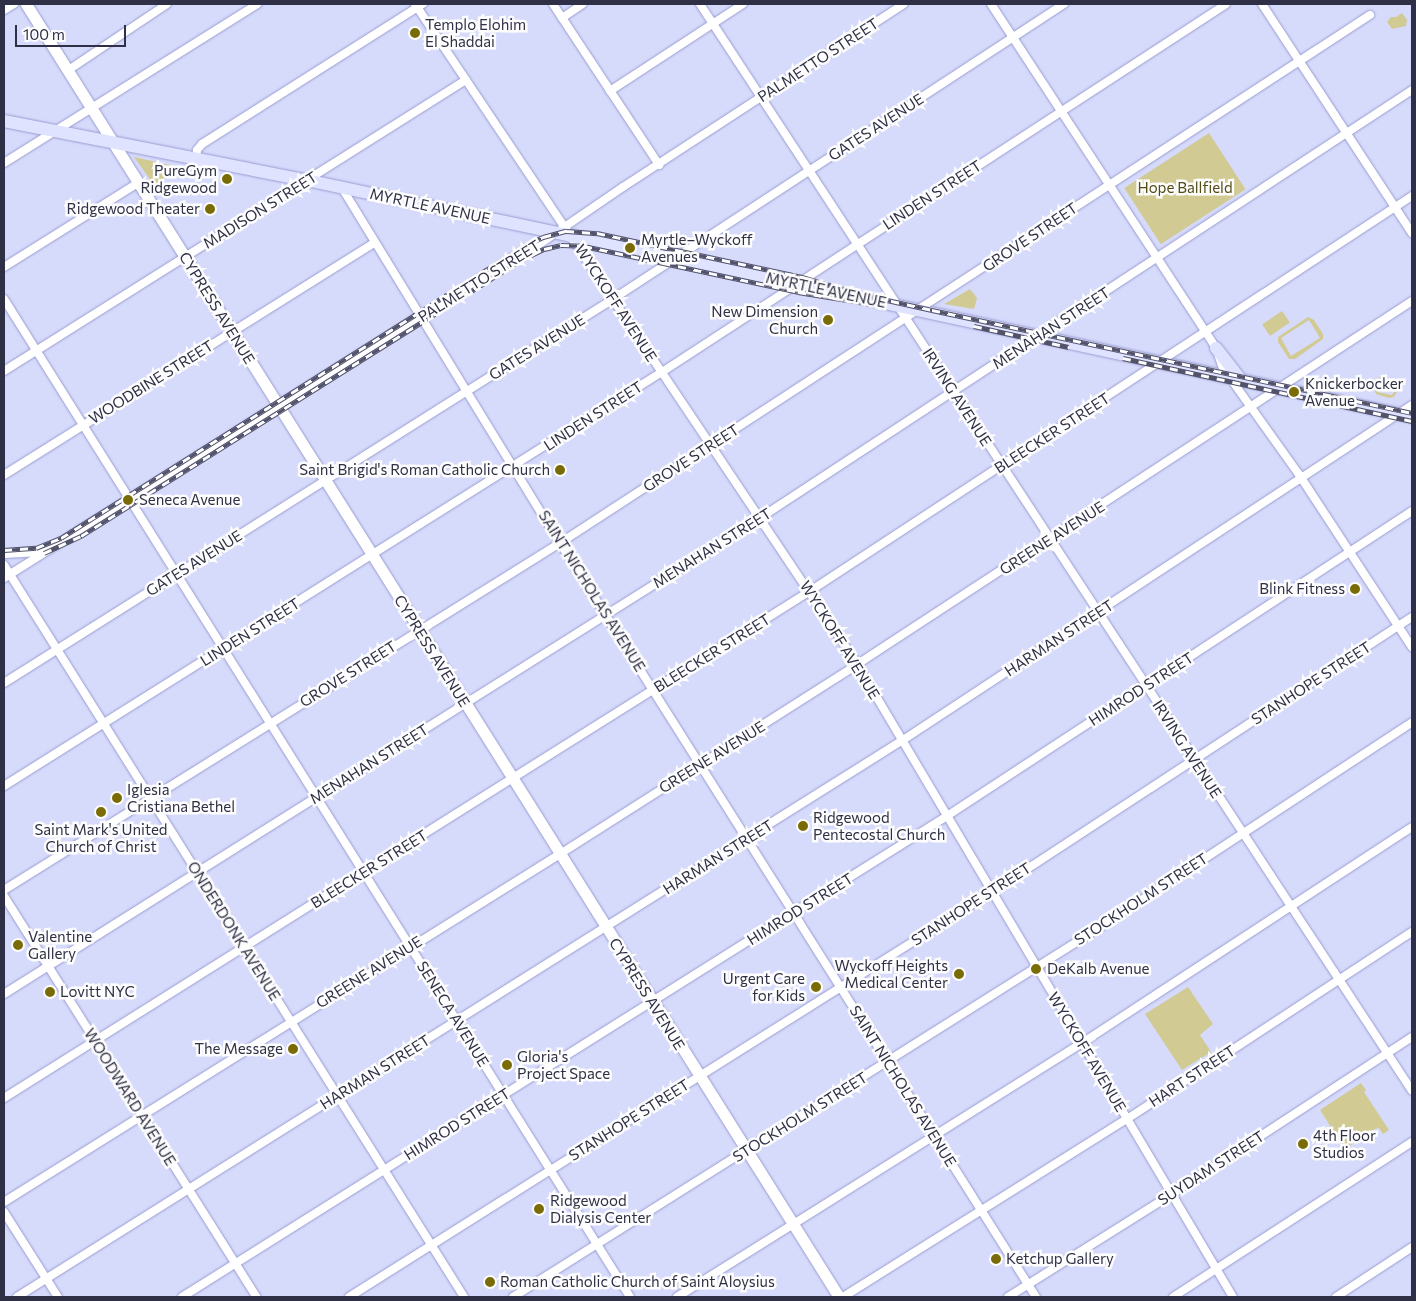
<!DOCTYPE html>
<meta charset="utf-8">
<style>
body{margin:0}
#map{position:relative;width:1416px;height:1301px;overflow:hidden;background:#d6dafb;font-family:Commissioner,sans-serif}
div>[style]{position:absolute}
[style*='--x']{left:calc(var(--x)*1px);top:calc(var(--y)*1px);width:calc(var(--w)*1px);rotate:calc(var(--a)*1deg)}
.green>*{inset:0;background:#d2ca93;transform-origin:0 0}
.roads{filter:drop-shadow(0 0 1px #999dd2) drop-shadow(0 0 1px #999dd2)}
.street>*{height:8px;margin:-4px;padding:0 4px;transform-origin:4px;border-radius:4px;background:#fff}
.secondary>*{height:11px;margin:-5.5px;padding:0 5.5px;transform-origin:5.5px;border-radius:5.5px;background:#fff}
.primary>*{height:12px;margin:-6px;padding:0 6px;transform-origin:6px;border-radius:6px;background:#e0e3ff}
.rail>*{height:4.5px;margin-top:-2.25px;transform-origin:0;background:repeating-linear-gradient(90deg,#fdfdfd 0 8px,#52536b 0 16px);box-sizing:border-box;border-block:1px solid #52536b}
.dots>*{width:14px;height:14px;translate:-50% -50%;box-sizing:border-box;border:2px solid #fdfdfd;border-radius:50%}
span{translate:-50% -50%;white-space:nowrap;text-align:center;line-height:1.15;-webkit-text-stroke:5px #fdfdfd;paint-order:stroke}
.poi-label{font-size:15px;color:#2f3045}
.left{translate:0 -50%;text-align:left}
.right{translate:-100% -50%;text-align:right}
.street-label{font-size:15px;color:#2f3045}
.park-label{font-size:15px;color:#544c17}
.frame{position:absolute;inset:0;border:5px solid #2f3045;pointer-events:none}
.scale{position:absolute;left:15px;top:25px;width:111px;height:22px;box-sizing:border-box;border:2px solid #2f3045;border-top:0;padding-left:6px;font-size:15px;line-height:18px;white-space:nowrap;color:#2f3045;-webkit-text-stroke:4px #fdfdfd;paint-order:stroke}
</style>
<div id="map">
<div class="green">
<div style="clip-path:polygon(1402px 13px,1407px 20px,1406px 26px,1392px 29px,1387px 22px,1391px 17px,1396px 17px)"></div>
<div style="left:1209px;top:133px;width:67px;height:101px;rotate:57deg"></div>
<div style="clip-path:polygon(134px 157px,179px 167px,181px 167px,154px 185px)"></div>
<div style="clip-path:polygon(970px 289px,977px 298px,974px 309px,944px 304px)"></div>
<div style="left:1282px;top:311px;width:14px;height:24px;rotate:56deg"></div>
<div style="clip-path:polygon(evenodd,1308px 317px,1314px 320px,1323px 334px,1323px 339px,1295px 359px,1289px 359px,1278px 342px,1278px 337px,1308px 317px,1309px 320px,1320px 338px,1291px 356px,1281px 338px,1309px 320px)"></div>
<div style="clip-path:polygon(evenodd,1379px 377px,1391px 380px,1398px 390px,1394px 397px,1389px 398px,1376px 394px,1374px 388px,1379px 377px,1381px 380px,1389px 382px,1395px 391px,1392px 395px,1377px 392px,1378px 382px,1381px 380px)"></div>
<div style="clip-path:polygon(1188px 987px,1213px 1024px,1200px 1035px,1211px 1052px,1182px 1070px,1145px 1014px)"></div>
<div style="clip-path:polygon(1361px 1083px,1366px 1090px,1364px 1092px,1389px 1130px,1383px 1134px,1379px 1128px,1375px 1129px,1345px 1149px,1320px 1110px)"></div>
</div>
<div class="roads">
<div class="street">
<div style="--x:415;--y:4;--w:789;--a:56.17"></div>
<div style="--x:854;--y:659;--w:742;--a:59.29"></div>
<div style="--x:553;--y:4;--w:193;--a:56.6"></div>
<div style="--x:700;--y:4;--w:1299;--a:56.77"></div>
<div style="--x:991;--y:4;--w:411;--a:56.8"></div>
<div style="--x:1216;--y:348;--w:21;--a:71"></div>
<div style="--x:1223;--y:368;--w:129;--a:54.5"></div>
<div style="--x:1298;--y:473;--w:208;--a:56.8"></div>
<div style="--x:1262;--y:4;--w:274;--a:56.8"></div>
<div style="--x:4;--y:10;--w:12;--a:-31"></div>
<div style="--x:562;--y:18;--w:25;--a:-34"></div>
<div style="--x:67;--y:71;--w:120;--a:-33.8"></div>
<div style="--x:610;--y:91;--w:159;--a:-33.2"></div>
<div style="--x:196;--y:160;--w:10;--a:-84"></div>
<div style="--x:197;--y:150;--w:8;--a:-50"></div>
<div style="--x:202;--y:144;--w:262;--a:-32.4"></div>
<div style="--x:4;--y:163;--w:299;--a:-32.1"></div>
<div style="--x:342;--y:188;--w:407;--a:58.5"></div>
<div style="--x:555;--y:535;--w:901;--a:57.74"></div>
<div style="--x:4;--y:267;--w:158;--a:-32.1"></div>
<div style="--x:4;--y:299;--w:1178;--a:57.9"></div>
<div style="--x:4;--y:371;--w:546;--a:-32.21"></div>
<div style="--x:4;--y:475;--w:437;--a:-32.1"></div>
<div style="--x:4;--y:554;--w:38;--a:-3"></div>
<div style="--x:4;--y:565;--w:865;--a:57.85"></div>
<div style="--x:4;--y:578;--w:490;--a:-32.2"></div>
<div style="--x:419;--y:317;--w:127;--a:-30.8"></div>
<div style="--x:528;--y:252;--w:115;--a:-34.4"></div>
<div style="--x:623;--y:187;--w:335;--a:-33.1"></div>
<div style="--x:4;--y:683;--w:720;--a:-32.23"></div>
<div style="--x:613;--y:299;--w:539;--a:-33.19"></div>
<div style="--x:4;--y:786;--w:777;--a:-32.18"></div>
<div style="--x:662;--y:372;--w:673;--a:-33.12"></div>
<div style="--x:4;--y:890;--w:655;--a:-31.97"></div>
<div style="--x:560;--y:543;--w:967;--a:-33.1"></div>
<div style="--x:4;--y:896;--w:474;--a:57.8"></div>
<div style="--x:4;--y:994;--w:893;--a:-32.2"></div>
<div style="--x:760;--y:518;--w:780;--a:-33.28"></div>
<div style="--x:4;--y:1098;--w:952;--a:-32.17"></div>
<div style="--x:810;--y:591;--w:720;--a:-33.27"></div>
<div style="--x:4;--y:1202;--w:656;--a:-32.04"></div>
<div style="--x:560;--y:854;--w:344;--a:-32.5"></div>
<div style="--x:850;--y:669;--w:672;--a:-33.22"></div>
<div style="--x:4;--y:1212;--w:101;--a:57.6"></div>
<div style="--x:17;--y:1297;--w:1047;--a:-32.16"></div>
<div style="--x:903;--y:740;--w:609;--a:-33.35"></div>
<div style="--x:182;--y:1297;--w:904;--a:-32.16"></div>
<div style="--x:947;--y:816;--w:556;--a:-33.26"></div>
<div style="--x:349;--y:1297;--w:760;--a:-32.21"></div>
<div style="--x:992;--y:892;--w:502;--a:-33.22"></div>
<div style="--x:513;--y:1297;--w:696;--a:-32.21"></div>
<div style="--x:1102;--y:926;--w:371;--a:-33.3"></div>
<div style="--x:677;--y:1297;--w:478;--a:-32.1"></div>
<div style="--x:1082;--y:1043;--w:394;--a:-33.2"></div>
<div style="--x:843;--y:1297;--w:335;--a:-32.1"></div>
<div style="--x:1127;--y:1119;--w:341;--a:-33.3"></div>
<div style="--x:1008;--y:1297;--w:194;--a:-32.1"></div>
<div style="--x:1172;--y:1194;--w:287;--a:-33.2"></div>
<div style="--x:1173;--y:1297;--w:285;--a:-33"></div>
<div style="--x:1336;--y:1297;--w:91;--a:-33.3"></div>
</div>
<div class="secondary">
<div style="--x:26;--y:4;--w:1527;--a:57.84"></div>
</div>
<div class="primary">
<div style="--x:4;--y:121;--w:308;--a:11.1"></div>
<div style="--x:306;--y:180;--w:378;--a:11.9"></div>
<div style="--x:676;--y:258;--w:753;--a:12.19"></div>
<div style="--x:1216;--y:348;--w:39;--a:52"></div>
</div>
</div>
<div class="rail">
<div style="--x:974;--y:326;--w:97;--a:12.5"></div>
<div style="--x:1123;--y:358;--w:296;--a:12.3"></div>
<div style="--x:4;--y:550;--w:32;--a:-4"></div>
<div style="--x:36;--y:548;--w:27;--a:-22"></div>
<div style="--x:61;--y:538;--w:550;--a:-32.22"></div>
<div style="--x:526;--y:245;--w:19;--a:-25"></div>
<div style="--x:543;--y:237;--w:24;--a:-15"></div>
<div style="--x:566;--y:231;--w:31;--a:4"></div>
<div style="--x:597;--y:233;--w:210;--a:12.1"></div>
<div style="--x:802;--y:277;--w:60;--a:16.3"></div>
<div style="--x:860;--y:294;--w:74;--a:12.5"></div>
<div style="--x:932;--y:310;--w:491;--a:12.1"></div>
<div style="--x:44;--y:553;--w:41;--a:-24.7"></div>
<div style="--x:81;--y:536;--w:517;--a:-32.12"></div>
<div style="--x:519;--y:261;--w:28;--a:-26"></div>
<div style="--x:544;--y:249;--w:17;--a:-13"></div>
<div style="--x:561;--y:245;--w:23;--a:2"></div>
<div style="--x:584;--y:246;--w:219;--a:12.1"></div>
<div style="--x:798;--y:292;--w:75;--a:9.2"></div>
</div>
<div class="dots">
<div style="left:415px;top:33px;background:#796c06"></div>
<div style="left:227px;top:179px;background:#796c06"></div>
<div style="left:210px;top:209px;background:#796c06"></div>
<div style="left:630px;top:248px;background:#796c06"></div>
<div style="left:828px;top:320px;background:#796c06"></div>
<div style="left:1294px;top:392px;background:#796c06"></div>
<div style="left:560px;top:470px;background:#796c06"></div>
<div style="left:128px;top:500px;background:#796c06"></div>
<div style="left:1355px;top:589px;background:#796c06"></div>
<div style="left:117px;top:798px;background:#796c06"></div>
<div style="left:101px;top:812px;background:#796c06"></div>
<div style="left:803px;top:826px;background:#796c06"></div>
<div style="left:18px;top:945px;background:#796c06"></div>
<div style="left:1036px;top:969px;background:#796c06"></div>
<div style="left:959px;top:974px;background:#796c06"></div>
<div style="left:816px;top:987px;background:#796c06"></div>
<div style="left:50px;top:992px;background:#796c06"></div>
<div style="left:293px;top:1049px;background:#796c06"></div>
<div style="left:507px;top:1065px;background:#796c06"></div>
<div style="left:1303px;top:1144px;background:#796c06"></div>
<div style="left:539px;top:1209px;background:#796c06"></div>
<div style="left:996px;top:1259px;background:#796c06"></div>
<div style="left:490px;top:1282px;background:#796c06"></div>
</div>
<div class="poi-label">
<span class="left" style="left:425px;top:33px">Templo Elohim<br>El Shaddai</span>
<span class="right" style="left:217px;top:179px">PureGym<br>Ridgewood</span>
<span class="right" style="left:200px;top:209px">Ridgewood Theater</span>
<span class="left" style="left:641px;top:248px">Myrtle–Wyckoff<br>Avenues</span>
<span class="right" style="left:818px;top:320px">New Dimension<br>Church</span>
<span class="left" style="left:1305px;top:392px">Knickerbocker<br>Avenue</span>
<span class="right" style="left:550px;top:470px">Saint Brigid's Roman Catholic Church</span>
<span class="left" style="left:139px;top:500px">Seneca Avenue</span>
<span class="right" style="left:1345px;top:589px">Blink Fitness</span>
<span class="left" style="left:127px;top:798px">Iglesia<br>Cristiana Bethel</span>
<span class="left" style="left:813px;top:826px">Ridgewood<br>Pentecostal Church</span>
<span style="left:101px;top:838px">Saint Mark's United<br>Church of Christ</span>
<span class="left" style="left:28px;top:945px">Valentine<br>Gallery</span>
<span class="right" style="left:948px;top:974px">Wyckoff Heights<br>Medical Center</span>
<span class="left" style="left:1047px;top:969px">DeKalb Avenue</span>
<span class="right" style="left:805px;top:987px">Urgent Care<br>for Kids</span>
<span class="left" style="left:60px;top:992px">Lovitt NYC</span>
<span class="right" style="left:283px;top:1049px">The Message</span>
<span class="left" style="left:517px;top:1065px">Gloria's<br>Project Space</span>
<span class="left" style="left:1313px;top:1144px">4th Floor<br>Studios</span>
<span class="left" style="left:550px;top:1209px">Ridgewood<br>Dialysis Center</span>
<span class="left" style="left:1006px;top:1259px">Ketchup Gallery</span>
<span class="left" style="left:500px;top:1282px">Roman Catholic Church of Saint Aloysius</span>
</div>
<div class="street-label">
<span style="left:818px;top:60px;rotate:-33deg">PALMETTO STREET</span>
<span style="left:876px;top:127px;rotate:-33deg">GATES AVENUE</span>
<span style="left:932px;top:195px;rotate:-33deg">LINDEN STREET</span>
<span style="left:430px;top:206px;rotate:12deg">MYRTLE AVENUE</span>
<span style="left:260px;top:210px;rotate:-32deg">MADISON STREET</span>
<span style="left:1030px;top:237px;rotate:-34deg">GROVE STREET</span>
<span style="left:479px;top:281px;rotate:-32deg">PALMETTO STREET</span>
<span style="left:826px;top:290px;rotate:12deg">MYRTLE AVENUE</span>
<span style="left:616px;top:303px;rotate:57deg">WYCKOFF AVENUE</span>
<span style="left:217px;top:308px;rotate:58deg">CYPRESS AVENUE</span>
<span style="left:1051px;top:328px;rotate:-33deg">MENAHAN STREET</span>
<span style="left:537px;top:347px;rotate:-32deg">GATES AVENUE</span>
<span style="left:151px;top:382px;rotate:-32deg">WOODBINE STREET</span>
<span style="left:957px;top:397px;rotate:57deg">IRVING AVENUE</span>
<span style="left:593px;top:416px;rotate:-33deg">LINDEN STREET</span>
<span style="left:1052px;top:433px;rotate:-33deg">BLEECKER STREET</span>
<span style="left:691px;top:458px;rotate:-33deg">GROVE STREET</span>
<span style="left:1052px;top:538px;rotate:-33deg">GREENE AVENUE</span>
<span style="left:712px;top:548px;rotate:-32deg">MENAHAN STREET</span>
<span style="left:194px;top:563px;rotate:-32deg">GATES AVENUE</span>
<span style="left:592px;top:591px;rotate:58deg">SAINT NICHOLAS AVENUE</span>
<span style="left:250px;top:632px;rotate:-32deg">LINDEN STREET</span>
<span style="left:1059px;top:638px;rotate:-33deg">HARMAN STREET</span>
<span style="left:840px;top:640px;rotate:58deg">WYCKOFF AVENUE</span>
<span style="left:432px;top:651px;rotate:58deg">CYPRESS AVENUE</span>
<span style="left:712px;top:653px;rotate:-32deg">BLEECKER STREET</span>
<span style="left:348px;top:674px;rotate:-32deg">GROVE STREET</span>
<span style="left:1311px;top:683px;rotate:-33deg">STANHOPE STREET</span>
<span style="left:1141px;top:689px;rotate:-33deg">HIMROD STREET</span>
<span style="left:1187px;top:749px;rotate:57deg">IRVING AVENUE</span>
<span style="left:712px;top:757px;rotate:-32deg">GREENE AVENUE</span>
<span style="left:369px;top:764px;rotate:-32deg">MENAHAN STREET</span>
<span style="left:718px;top:857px;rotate:-32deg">HARMAN STREET</span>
<span style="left:369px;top:869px;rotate:-32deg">BLEECKER STREET</span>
<span style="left:1141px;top:899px;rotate:-33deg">STOCKHOLM STREET</span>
<span style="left:971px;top:904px;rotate:-33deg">STANHOPE STREET</span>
<span style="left:800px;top:909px;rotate:-32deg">HIMROD STREET</span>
<span style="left:234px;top:931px;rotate:58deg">ONDERDONK AVENUE</span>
<span style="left:369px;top:972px;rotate:-32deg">GREENE AVENUE</span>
<span style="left:647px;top:994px;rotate:58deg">CYPRESS AVENUE</span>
<span style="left:453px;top:1014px;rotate:58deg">SENECA AVENUE</span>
<span style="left:1087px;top:1052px;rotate:59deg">WYCKOFF AVENUE</span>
<span style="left:375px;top:1072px;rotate:-32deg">HARMAN STREET</span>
<span style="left:1192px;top:1076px;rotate:-33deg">HART STREET</span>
<span style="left:903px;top:1086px;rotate:58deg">SAINT NICHOLAS AVENUE</span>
<span style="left:130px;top:1097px;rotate:58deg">WOODWARD AVENUE</span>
<span style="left:800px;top:1117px;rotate:-32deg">STOCKHOLM STREET</span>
<span style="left:629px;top:1120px;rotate:-32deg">STANHOPE STREET</span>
<span style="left:457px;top:1124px;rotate:-32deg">HIMROD STREET</span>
<span style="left:1211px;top:1168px;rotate:-33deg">SUYDAM STREET</span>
</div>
<div class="park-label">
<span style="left:1185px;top:188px">Hope Ballfield</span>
</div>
<div class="frame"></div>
<div class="scale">100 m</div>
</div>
